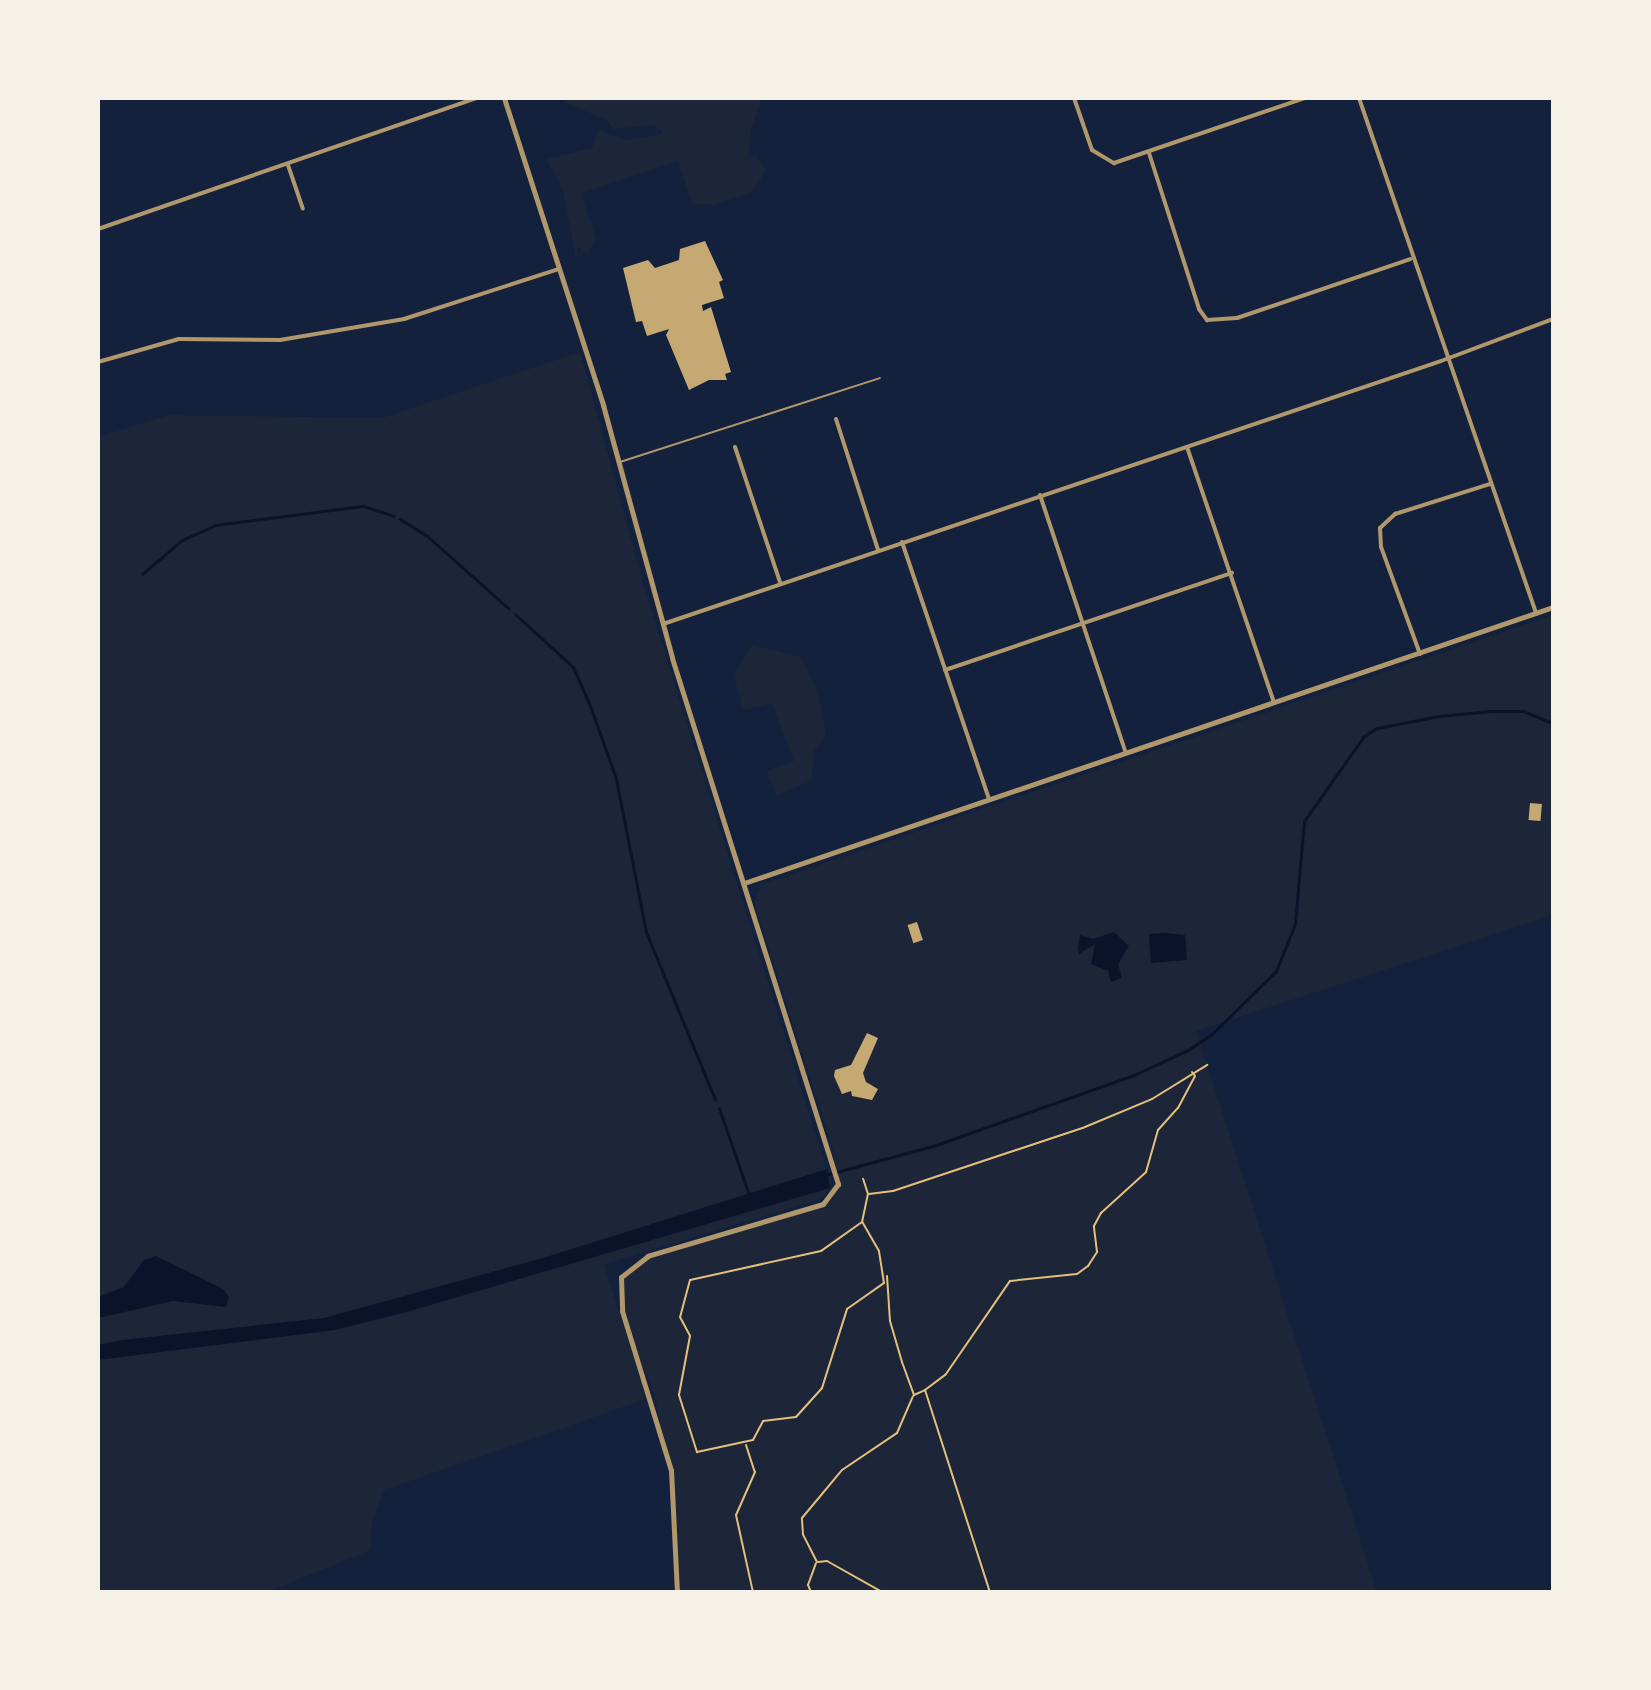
<!DOCTYPE html>
<style>
body{margin:0}
#map{position:relative;width:1651px;height:1690px;overflow:hidden;background:#14213d;font-family:"Titillium Web",sans-serif}
div>[style]{position:absolute}
[style*='--x']{left:calc(var(--x)*1px);top:calc(var(--y)*1px);width:calc(var(--w)*1px);rotate:calc(var(--a)*1deg)}
.green>*{inset:0;background:#1d2539}
.water>*{inset:0;background:#0b132b}
.stream>*{height:3px;margin:-1.5px;padding:0 1.5px;transform-origin:1.5px;border-radius:1.5px;background:#0b132b}
.building>*{inset:0;background:#c6a872;transform-origin:0 0}
.path>*{height:2px;margin:-1px;padding:0 1px;transform-origin:1px;border-radius:1px;background:#e5c07b}
.service>*{height:2px;margin:-1px;padding:0 1px;transform-origin:1px;border-radius:1px;background:#b1986c}
.minor>*{height:4px;margin:-2px;padding:0 2px;transform-origin:2px;border-radius:2px;background:#b1986c}
.tertiary>*{height:5px;margin:-2.5px;padding:0 2.5px;transform-origin:2.5px;border-radius:2.5px;background:#b1986c}
span{translate:-50% -50%;white-space:nowrap;text-align:center;line-height:1.15;-webkit-text-stroke:7px #f6f1e7;paint-order:stroke}
.frame{position:absolute;inset:0;border:100px solid #f6f1e7;pointer-events:none}
</style>
<div id="map">
<div class="green">
<div style="clip-path:polygon(565px 98px,762px 98px,751px 129px,748px 157px,757px 156px,766px 170px,752px 192px,713px 205px,692px 203px,678px 161px,581px 193px,596px 239px,587px 254px,578px 247px,576px 258px,563px 191px,546px 159px,592px 148px,598px 130px,624px 140px,661px 135px,662px 131px,653px 125px,614px 129px,607px 120px,564px 102px)"></div>
<div style="clip-path:polygon(580px 352px,643px 583px,831px 1184px,823px 1198px,805px 1204px,604px 1264px,646px 1399px,384px 1490px,372px 1522px,370px 1550px,267px 1592px,98px 1592px,98px 437px,169px 415px,382px 418px)"></div>
<div style="clip-path:polygon(1553px 615px,1553px 915px,1196px 1031px,1377px 1592px,677px 1592px,671px 1470px,654px 1394px,622px 1311px,621px 1277px,648px 1256px,823px 1204px,838px 1185px,833px 1150px,754px 902px,760px 885px)"></div>
<div style="clip-path:polygon(752px 645px,801px 657px,816px 687px,826px 733px,814px 751px,812px 780px,776px 796px,767px 771px,794px 761px,772px 703px,743px 710px,734px 676px)"></div>
</div>
<div class="water">
<div style="clip-path:polygon(1114px 932px,1129px 946px,1118px 964px,1122px 978px,1111px 982px,1108px 971px,1091px 964px,1095px 944px,1079px 954px,1078px 948px,1080px 935px,1093px 939px)"></div>
<div style="clip-path:polygon(1164px 933px,1185px 935px,1187px 960px,1151px 963px,1149px 934px)"></div>
<div style="clip-path:polygon(827px 1169px,830px 1188px,403px 1313px,335px 1330px,98px 1360px,98px 1345px,122px 1340px,324px 1318px,543px 1258px)"></div>
<div style="clip-path:polygon(156px 1256px,223px 1289px,229px 1297px,226px 1307px,173px 1301px,98px 1318px,98px 1297px,124px 1287px,144px 1260px)"></div>
</div>
<div class="stream">
<div style="--x:400;--y:519;--w:31;--a:32"></div>
<div style="--x:426;--y:535;--w:110;--a:41.7"></div>
<div style="--x:142;--y:574;--w:52;--a:-40.4"></div>
<div style="--x:182;--y:540;--w:36;--a:-24"></div>
<div style="--x:215;--y:525;--w:149;--a:-7.3"></div>
<div style="--x:363;--y:506;--w:32;--a:18"></div>
<div style="--x:515;--y:614;--w:79;--a:42.4"></div>
<div style="--x:573;--y:667;--w:45;--a:66.3"></div>
<div style="--x:591;--y:708;--w:75;--a:70.6"></div>
<div style="--x:616;--y:779;--w:156;--a:78.9"></div>
<div style="--x:646;--y:932;--w:181;--a:67.6"></div>
<div style="--x:719;--y:1108;--w:92;--a:71"></div>
<div style="--x:825;--y:1175;--w:115;--a:-15.1"></div>
<div style="--x:936;--y:1145;--w:212;--a:-19.5"></div>
<div style="--x:1136;--y:1074;--w:57;--a:-24.8"></div>
<div style="--x:1188;--y:1050;--w:30;--a:-34"></div>
<div style="--x:1213;--y:1033;--w:88;--a:-44.5"></div>
<div style="--x:1276;--y:971;--w:51;--a:-68"></div>
<div style="--x:1295;--y:924;--w:103;--a:-85"></div>
<div style="--x:1304;--y:821;--w:104;--a:-54.8"></div>
<div style="--x:1364;--y:736;--w:15;--a:-32"></div>
<div style="--x:1377;--y:728;--w:63;--a:-11"></div>
<div style="--x:1439;--y:716;--w:52;--a:-5.5"></div>
<div style="--x:1491;--y:711;--w:32;--a:0"></div>
<div style="--x:1523;--y:711;--w:32;--a:22"></div>
</div>
<div class="building">
<div style="clip-path:polygon(705px 241px,723px 280px,719px 282px,724px 298px,702px 305px,703px 311px,711px 307px,731px 372px,725px 374px,727px 380px,709px 380px,689px 390px,666px 335px,669px 329px,647px 336px,642px 321px,636px 322px,623px 268px,648px 260px,655px 268px,679px 260px,680px 249px)"></div>
<div style="left:1530px;top:803px;width:12px;height:17px;rotate:5deg"></div>
<div style="left:917px;top:922px;width:19px;height:10px;rotate:72deg"></div>
<div style="clip-path:polygon(867px 1033px,878px 1038px,863px 1073px,866px 1082px,878px 1089px,872px 1100px,852px 1096px,851px 1091px,842px 1094px,834px 1076px,835px 1070px,851px 1065px)"></div>
</div>
<div class="path">
<div style="--x:869;--y:1194;--w:24;--a:-7"></div>
<div style="--x:893;--y:1191;--w:202;--a:-18.4"></div>
<div style="--x:1085;--y:1127;--w:73;--a:-22.7"></div>
<div style="--x:1152;--y:1099;--w:65;--a:-31.7"></div>
<div style="--x:862;--y:1222;--w:50;--a:144.7"></div>
<div style="--x:821;--y:1251;--w:134;--a:167.5"></div>
<div style="--x:690;--y:1280;--w:38;--a:105"></div>
<div style="--x:680;--y:1317;--w:21;--a:62"></div>
<div style="--x:690;--y:1336;--w:60;--a:100.6"></div>
<div style="--x:679;--y:1395;--w:60;--a:72.5"></div>
<div style="--x:697;--y:1452;--w:57;--a:-12.1"></div>
<div style="--x:753;--y:1440;--w:21;--a:-62"></div>
<div style="--x:763;--y:1421;--w:33;--a:-7"></div>
<div style="--x:796;--y:1417;--w:39;--a:-48"></div>
<div style="--x:822;--y:1388;--w:83;--a:-72.4"></div>
<div style="--x:847;--y:1309;--w:45;--a:-35.1"></div>
<div style="--x:884;--y:1283;--w:32;--a:-99"></div>
<div style="--x:879;--y:1251;--w:34;--a:-120"></div>
<div style="--x:862;--y:1222;--w:29;--a:-78"></div>
<div style="--x:868;--y:1194;--w:16;--a:-108"></div>
<div style="--x:887;--y:1276;--w:45;--a:86.2"></div>
<div style="--x:890;--y:1321;--w:43;--a:73.7"></div>
<div style="--x:902;--y:1362;--w:35;--a:70"></div>
<div style="--x:914;--y:1395;--w:12;--a:-24"></div>
<div style="--x:925;--y:1390;--w:212;--a:72.2"></div>
<div style="--x:925;--y:1390;--w:26;--a:-37"></div>
<div style="--x:946;--y:1374;--w:113;--a:-55.5"></div>
<div style="--x:1010;--y:1281;--w:67;--a:-6"></div>
<div style="--x:1077;--y:1274;--w:14;--a:-36"></div>
<div style="--x:1088;--y:1266;--w:17;--a:-57"></div>
<div style="--x:1097;--y:1252;--w:26;--a:-97"></div>
<div style="--x:1094;--y:1226;--w:15;--a:-62"></div>
<div style="--x:1101;--y:1213;--w:61;--a:-42.3"></div>
<div style="--x:1146;--y:1172;--w:44;--a:-74.1"></div>
<div style="--x:1158;--y:1130;--w:30;--a:-48"></div>
<div style="--x:1178;--y:1108;--w:36;--a:-62"></div>
<div style="--x:1195;--y:1076;--w:5;--a:-127"></div>
<div style="--x:746;--y:1445;--w:28;--a:72"></div>
<div style="--x:755;--y:1472;--w:47;--a:113.8"></div>
<div style="--x:736;--y:1515;--w:79;--a:77.6"></div>
<div style="--x:817;--y:1562;--w:31;--a:-117"></div>
<div style="--x:803;--y:1534;--w:16;--a:-94"></div>
<div style="--x:802;--y:1518;--w:62;--a:-50.2"></div>
<div style="--x:842;--y:1470;--w:66;--a:-33.9"></div>
<div style="--x:897;--y:1433;--w:40;--a:-66.6"></div>
<div style="--x:818;--y:1562;--w:9;--a:-6"></div>
<div style="--x:827;--y:1561;--w:63;--a:29.4"></div>
<div style="--x:811;--y:1592;--w:8;--a:-113"></div>
<div style="--x:808;--y:1585;--w:23;--a:-70"></div>
</div>
<div class="service">
<div style="--x:620;--y:462;--w:273;--a:-17.9"></div>
</div>
<div class="minor">
<div style="--x:1074;--y:98;--w:55;--a:70.9"></div>
<div style="--x:1092;--y:150;--w:26;--a:31"></div>
<div style="--x:1114;--y:163;--w:202;--a:-18.8"></div>
<div style="--x:1359;--y:98;--w:545;--a:71.03"></div>
<div style="--x:1149;--y:153;--w:164;--a:72.2"></div>
<div style="--x:1199;--y:309;--w:14;--a:54"></div>
<div style="--x:1207;--y:320;--w:30;--a:-4"></div>
<div style="--x:1237;--y:318;--w:183;--a:-18.8"></div>
<div style="--x:288;--y:165;--w:46;--a:71.2"></div>
<div style="--x:98;--y:229;--w:401;--a:-19.1"></div>
<div style="--x:98;--y:362;--w:84;--a:-15.9"></div>
<div style="--x:179;--y:339;--w:101;--a:0.6"></div>
<div style="--x:280;--y:340;--w:126;--a:-9.6"></div>
<div style="--x:404;--y:319;--w:163;--a:-17.9"></div>
<div style="--x:836;--y:419;--w:138;--a:72.2"></div>
<div style="--x:735;--y:447;--w:142;--a:71.6"></div>
<div style="--x:1187;--y:447;--w:269;--a:71.2"></div>
<div style="--x:1040;--y:495;--w:272;--a:71.6"></div>
<div style="--x:902;--y:542;--w:271;--a:71.3"></div>
<div style="--x:663;--y:624;--w:821;--a:-18.68"></div>
<div style="--x:1441;--y:361;--w:120;--a:-20.6"></div>
<div style="--x:1420;--y:654;--w:114;--a:-110"></div>
<div style="--x:1381;--y:547;--w:19;--a:-93"></div>
<div style="--x:1380;--y:528;--w:21;--a:-43"></div>
<div style="--x:1395;--y:514;--w:100;--a:-17.5"></div>
<div style="--x:945;--y:670;--w:303;--a:-18.7"></div>
</div>
<div class="tertiary">
<div style="--x:504;--y:98;--w:323;--a:72.1"></div>
<div style="--x:603;--y:405;--w:262;--a:74.7"></div>
<div style="--x:672;--y:658;--w:552;--a:72.48"></div>
<div style="--x:838;--y:1184;--w:25;--a:127"></div>
<div style="--x:823;--y:1204;--w:183;--a:163.5"></div>
<div style="--x:648;--y:1256;--w:34;--a:142"></div>
<div style="--x:621;--y:1277;--w:34;--a:88"></div>
<div style="--x:622;--y:1311;--w:166;--a:72.9"></div>
<div style="--x:671;--y:1470;--w:122;--a:87.2"></div>
<div style="--x:744;--y:883;--w:855;--a:-18.84"></div>
</div>
<div class="frame"></div>
</div>
